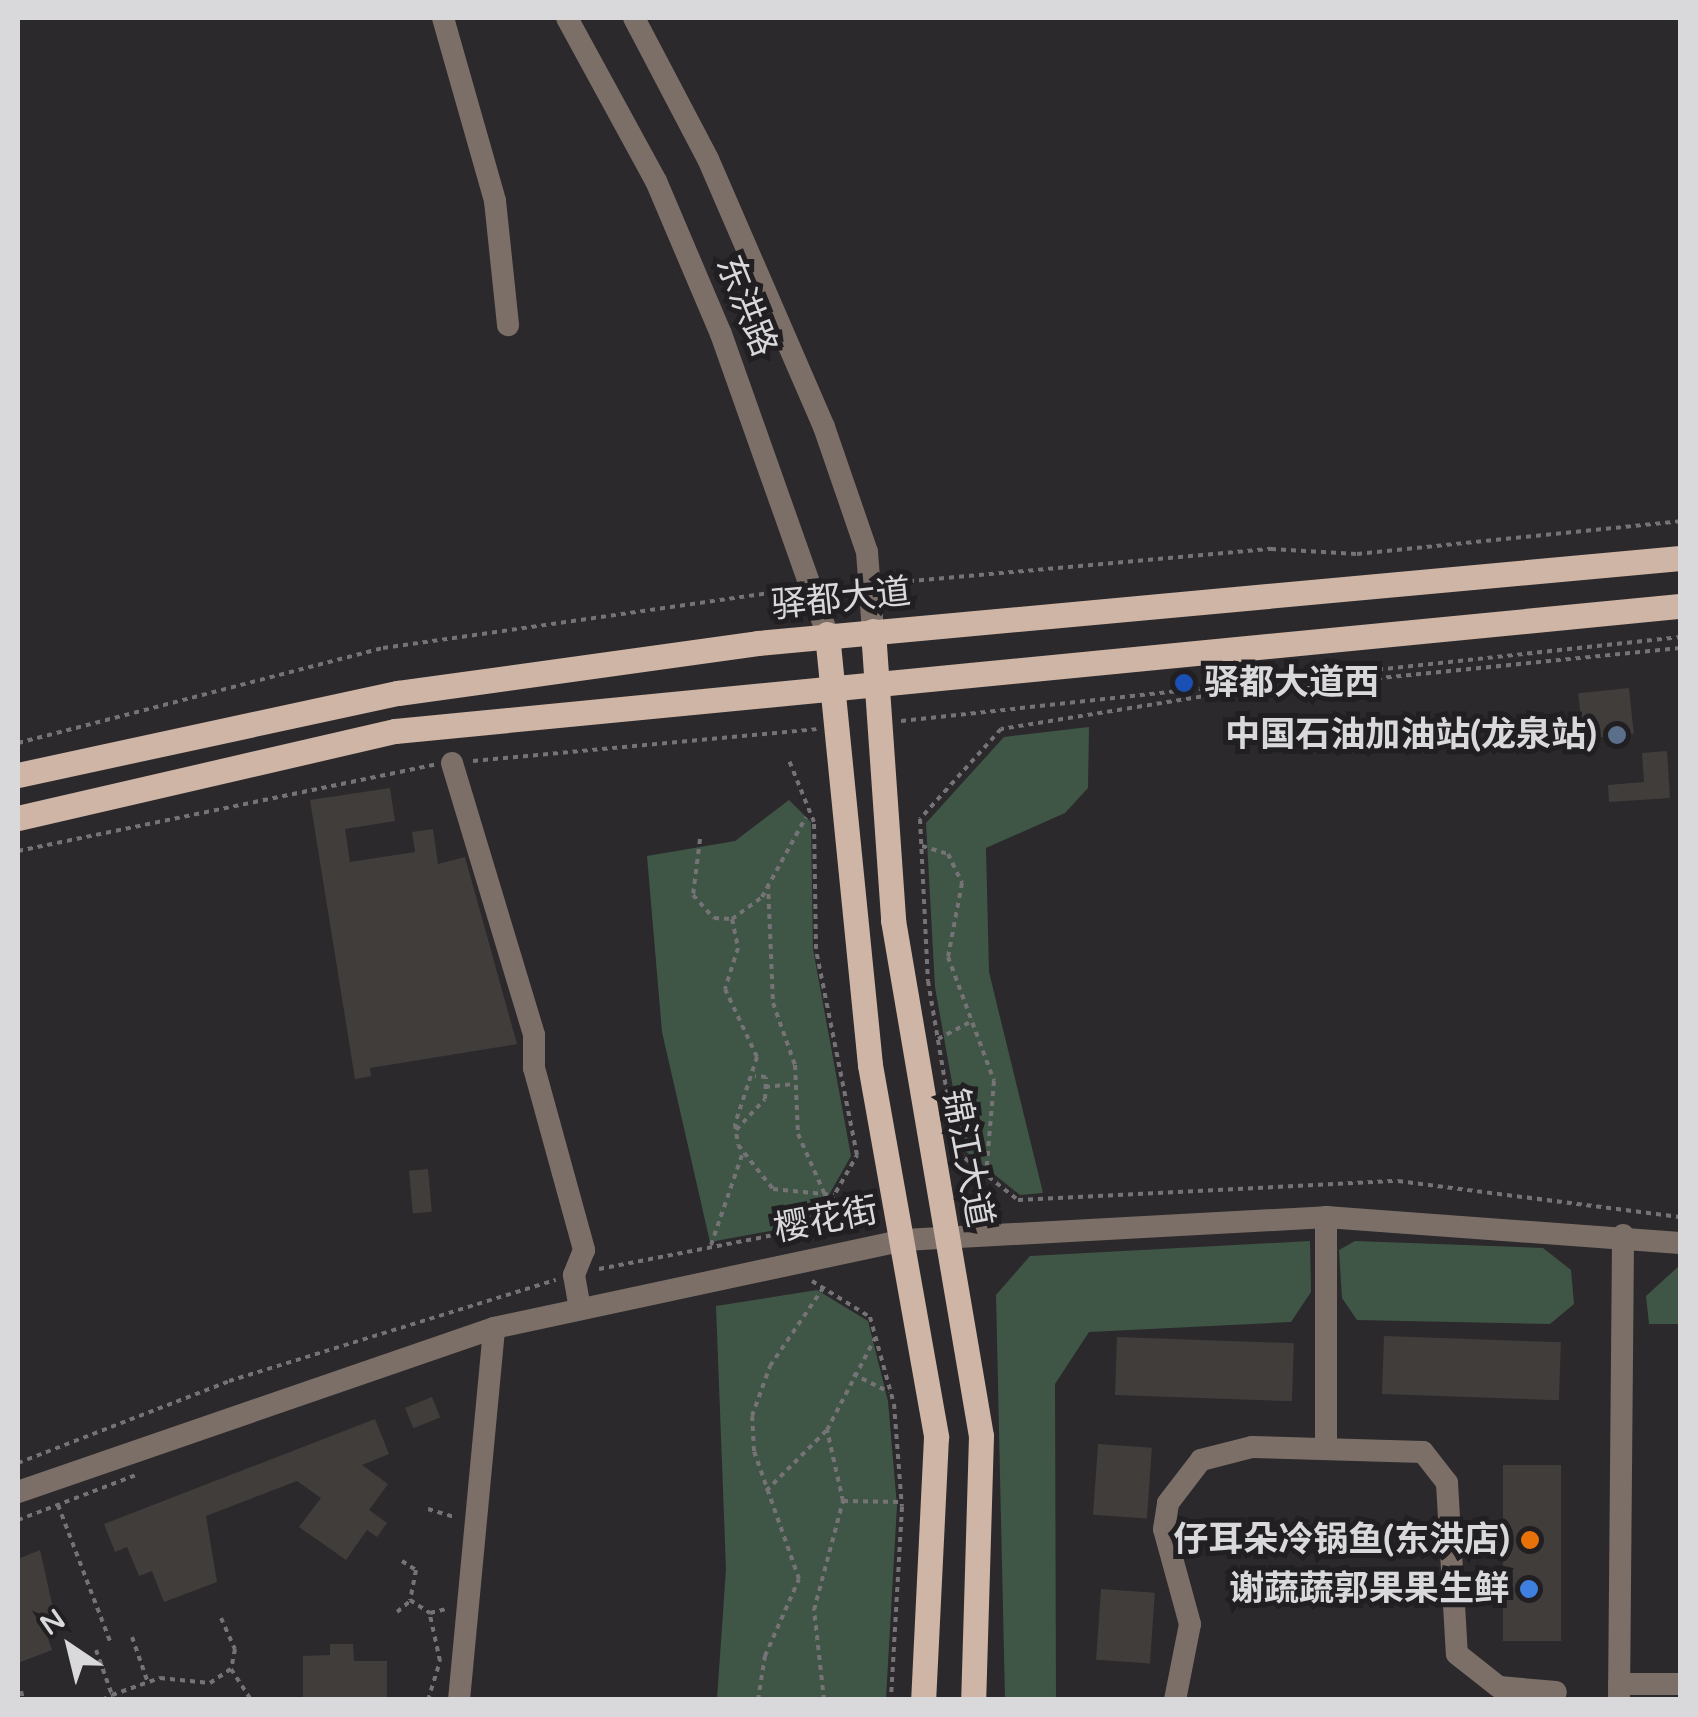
<!DOCTYPE html>
<meta charset="utf-8">
<style>
body{margin:0}
#map{position:relative;width:1698px;height:1717px;overflow:hidden;background:#2b292c;font-family:"Varela Round","Noto Sans SC",sans-serif}
div>[style]{position:absolute}
[style*='--x']{left:calc(var(--x)*1px);top:calc(var(--y)*1px);width:calc(var(--w)*1px);rotate:calc(var(--a)*1deg)}
.green>*{inset:0;background:#3f5646}
.building>*{inset:0;background:#413d3b;transform-origin:0 0}
.path>*{height:4px;margin-top:-2px;transform-origin:0;background:repeating-linear-gradient(90deg,#757376 0 5px,transparent 0 10px)}
.minor>*{height:22px;margin:-11px;padding:0 11px;transform-origin:11px;border-radius:11px;background:#7c6f68}
.major>*{height:25px;margin:-12.5px;padding:0 12.5px;transform-origin:12.5px;border-radius:12.5px;background:#cfb5a5}
.dots>*{width:28px;height:28px;translate:-50% -50%;box-sizing:border-box;border:5px solid #211f22;border-radius:50%}
span{translate:-50% -50%;white-space:nowrap;text-align:center;line-height:1.15;-webkit-text-stroke:10px #211f22;paint-order:stroke}
.street-label{font-size:35px;color:#d9d8da}
.poi-label{font-size:35px;color:#d9d8da;font-weight:700}
.left{translate:0 -50%;text-align:left}
.right{translate:-100% -50%;text-align:right}
.frame{position:absolute;inset:0;border:20px solid #d9d8da;pointer-events:none}
.north{position:absolute;left:20px;top:1597px;width:100px;height:100px;-webkit-text-stroke:8px #211f22;paint-order:stroke;rotate:325deg;font-size:28px;font-weight:700;line-height:40px;text-align:center;color:#d9d8da}
.north::after{content:'';display:block;margin:auto;width:35px;height:45px;background:#d9d8da;clip-path:polygon(50% 0,100% 100%,50% 72%,0 100%)}
</style>
<div id="map">
<div class="green">
<div style="clip-path:polygon(1089px 727px,1088px 788px,1065px 813px,986px 848px,989px 972px,1043px 1193px,1020px 1195px,964px 1150px,935px 987px,926px 823px,1004px 737px)"></div>
<div style="clip-path:polygon(789px 800px,811px 822px,813px 949px,851px 1156px,813px 1223px,710px 1242px,662px 1032px,647px 856px,735px 841px)"></div>
<div style="clip-path:polygon(1310px 1241px,1311px 1292px,1291px 1322px,1089px 1332px,1055px 1384px,1056px 1699px,1005px 1699px,996px 1295px,1030px 1256px)"></div>
<div style="clip-path:polygon(1355px 1241px,1543px 1248px,1571px 1270px,1574px 1304px,1550px 1324px,1357px 1320px,1342px 1298px,1339px 1250px)"></div>
<div style="clip-path:polygon(1680px 1265px,1680px 1324px,1649px 1324px,1646px 1296px)"></div>
<div style="clip-path:polygon(817px 1290px,868px 1321px,888px 1401px,897px 1506px,886px 1699px,717px 1699px,726px 1569px,716px 1306px)"></div>
</div>
<div class="building">
<div style="left:1629px;top:688px;width:46px;height:51px;rotate:84deg"></div>
<div style="clip-path:polygon(1667px 751px,1670px 798px,1609px 802px,1608px 785px,1644px 782px,1642px 753px)"></div>
<div style="clip-path:polygon(390px 788px,395px 821px,345px 829px,350px 862px,415px 852px,412px 832px,433px 829px,438px 864px,465px 857px,517px 1044px,370px 1068px,371px 1076px,355px 1079px,310px 800px)"></div>
<div style="left:428px;top:1169px;width:43px;height:19px;rotate:85deg"></div>
<div style="left:1384px;top:1336px;width:177px;height:58px;rotate:2deg"></div>
<div style="left:1117px;top:1337px;width:177px;height:58px;rotate:2deg"></div>
<div style="left:432px;top:1397px;width:22px;height:29px;rotate:68deg"></div>
<div style="clip-path:polygon(375px 1419px,389px 1454px,362px 1465px,388px 1484px,369px 1510px,387px 1523px,377px 1537px,367px 1530px,346px 1560px,299px 1527px,321px 1498px,297px 1481px,206px 1516px,217px 1582px,164px 1602px,152px 1571px,139px 1576px,127px 1547px,115px 1552px,104px 1524px)"></div>
<div style="left:1098px;top:1444px;width:54px;height:71px;rotate:4deg"></div>
<div style="left:1503px;top:1465px;width:58px;height:176px"></div>
<div style="clip-path:polygon(40px 1550px,54px 1613px,41px 1618px,52px 1650px,18px 1663px,18px 1559px)"></div>
<div style="left:1101px;top:1589px;width:54px;height:71px;rotate:4deg"></div>
<div style="clip-path:polygon(330px 1644px,353px 1644px,354px 1661px,387px 1661px,387px 1700px,303px 1700px,303px 1656px,330px 1655px)"></div>
</div>
<div class="path">
<div style="--x:889;--y:583;--w:384;--a:-5.1"></div>
<div style="--x:1271;--y:549;--w:86;--a:3.3"></div>
<div style="--x:1357;--y:554;--w:325;--a:-5.8"></div>
<div style="--x:1680;--y:648;--w:471;--a:174.3"></div>
<div style="--x:1211;--y:695;--w:213;--a:170.8"></div>
<div style="--x:1001;--y:729;--w:121;--a:132"></div>
<div style="--x:920;--y:819;--w:162;--a:87.2"></div>
<div style="--x:928;--y:981;--w:173;--a:80.4"></div>
<div style="--x:957;--y:1152;--w:78;--a:38.2"></div>
<div style="--x:1018;--y:1200;--w:380;--a:-2.9"></div>
<div style="--x:1398;--y:1181;--w:284;--a:7.3"></div>
<div style="--x:901;--y:721;--w:784;--a:-6.15"></div>
<div style="--x:18;--y:743;--w:377;--a:-14.6"></div>
<div style="--x:383;--y:648;--w:410;--a:-8.1"></div>
<div style="--x:473;--y:761;--w:345;--a:-5.3"></div>
<div style="--x:700;--y:839;--w:56;--a:97.1"></div>
<div style="--x:693;--y:895;--w:31;--a:48"></div>
<div style="--x:714;--y:918;--w:18;--a:3"></div>
<div style="--x:732;--y:919;--w:37;--a:-36"></div>
<div style="--x:762;--y:897;--w:91;--a:-61.2"></div>
<div style="--x:922;--y:846;--w:27;--a:17"></div>
<div style="--x:948;--y:854;--w:32;--a:64"></div>
<div style="--x:962;--y:883;--w:75;--a:100.7"></div>
<div style="--x:948;--y:957;--w:132;--a:69.6"></div>
<div style="--x:994;--y:1081;--w:94;--a:94.9"></div>
<div style="--x:18;--y:851;--w:425;--a:-11.7"></div>
<div style="--x:768;--y:884;--w:119;--a:87.6"></div>
<div style="--x:773;--y:1003;--w:66;--a:70.5"></div>
<div style="--x:795;--y:1065;--w:69;--a:87.5"></div>
<div style="--x:798;--y:1134;--w:67;--a:66.1"></div>
<div style="--x:732;--y:919;--w:30;--a:78"></div>
<div style="--x:738;--y:948;--w:43;--a:107.6"></div>
<div style="--x:725;--y:989;--w:75;--a:64.8"></div>
<div style="--x:757;--y:1057;--w:71;--a:108.2"></div>
<div style="--x:735;--y:1124;--w:21;--a:82"></div>
<div style="--x:738;--y:1145;--w:56;--a:51.5"></div>
<div style="--x:773;--y:1189;--w:61;--a:5.6"></div>
<div style="--x:938;--y:1039;--w:40;--a:-28"></div>
<div style="--x:765;--y:1087;--w:30;--a:-6"></div>
<div style="--x:736;--y:1130;--w:42;--a:-46.9"></div>
<div style="--x:765;--y:1099;--w:22;--a:-87"></div>
<div style="--x:766;--y:1077;--w:11;--a:-175"></div>
<div style="--x:711;--y:1245;--w:95;--a:-71"></div>
<div style="--x:599;--y:1269;--w:221;--a:-11"></div>
<div style="--x:816;--y:1227;--w:83;--a:-60.3"></div>
<div style="--x:857;--y:1155;--w:210;--a:-101.3"></div>
<div style="--x:816;--y:949;--w:127;--a:-90.9"></div>
<div style="--x:814;--y:822;--w:69;--a:-112.1"></div>
<div style="--x:812;--y:1281;--w:68;--a:31.8"></div>
<div style="--x:870;--y:1317;--w:90;--a:74.6"></div>
<div style="--x:894;--y:1404;--w:103;--a:85.6"></div>
<div style="--x:902;--y:1507;--w:193;--a:93.3"></div>
<div style="--x:853;--y:1374;--w:40;--a:26.6"></div>
<div style="--x:18;--y:1463;--w:226;--a:-21.2"></div>
<div style="--x:229;--y:1381;--w:342;--a:-17.2"></div>
<div style="--x:766;--y:1491;--w:86;--a:-45"></div>
<div style="--x:827;--y:1430;--w:104;--a:-62.4"></div>
<div style="--x:843;--y:1501;--w:58;--a:1"></div>
<div style="--x:58;--y:1505;--w:149;--a:69.1"></div>
<div style="--x:428;--y:1509;--w:27;--a:17"></div>
<div style="--x:18;--y:1520;--w:126;--a:-20.9"></div>
<div style="--x:402;--y:1561;--w:17;--a:33"></div>
<div style="--x:416;--y:1570;--w:31;--a:101"></div>
<div style="--x:410;--y:1600;--w:24;--a:33"></div>
<div style="--x:430;--y:1613;--w:16;--a:-14"></div>
<div style="--x:397;--y:1612;--w:16;--a:-40"></div>
<div style="--x:221;--y:1618;--w:34;--a:66"></div>
<div style="--x:235;--y:1649;--w:20;--a:101"></div>
<div style="--x:231;--y:1669;--w:37;--a:57"></div>
<div style="--x:132;--y:1637;--w:49;--a:70.8"></div>
<div style="--x:96;--y:1650;--w:48;--a:70.4"></div>
<div style="--x:112;--y:1695;--w:51;--a:-19.5"></div>
<div style="--x:160;--y:1678;--w:50;--a:5.7"></div>
<div style="--x:210;--y:1683;--w:25;--a:-34"></div>
<div style="--x:21;--y:1691;--w:9;--a:77"></div>
<div style="--x:102;--y:1700;--w:11;--a:-27"></div>
<div style="--x:428;--y:1700;--w:41;--a:-72.9"></div>
<div style="--x:440;--y:1661;--w:47;--a:-102.3"></div>
<div style="--x:758;--y:1700;--w:45;--a:-81"></div>
<div style="--x:765;--y:1656;--w:84;--a:-66.2"></div>
<div style="--x:799;--y:1579;--w:136;--a:-109.4"></div>
<div style="--x:754;--y:1451;--w:35;--a:-93"></div>
<div style="--x:752;--y:1416;--w:53;--a:-70.2"></div>
<div style="--x:770;--y:1366;--w:94;--a:-55.8"></div>
<div style="--x:824;--y:1700;--w:91;--a:-96.3"></div>
<div style="--x:814;--y:1610;--w:113;--a:-75.1"></div>
<div style="--x:843;--y:1501;--w:73;--a:-102.7"></div>
</div>
<div class="minor">
<div style="--x:443;--y:18;--w:190;--a:74.1"></div>
<div style="--x:495;--y:201;--w:125;--a:84"></div>
<div style="--x:567;--y:18;--w:186;--a:61.4"></div>
<div style="--x:656;--y:181;--w:166;--a:67"></div>
<div style="--x:721;--y:334;--w:318;--a:70.5"></div>
<div style="--x:634;--y:18;--w:159;--a:62.3"></div>
<div style="--x:708;--y:159;--w:292;--a:66.6"></div>
<div style="--x:824;--y:427;--w:132;--a:71"></div>
<div style="--x:867;--y:552;--w:79;--a:85.7"></div>
<div style="--x:452;--y:763;--w:284;--a:73.2"></div>
<div style="--x:534;--y:1035;--w:33;--a:90"></div>
<div style="--x:534;--y:1068;--w:189;--a:74.6"></div>
<div style="--x:584;--y:1250;--w:27;--a:112"></div>
<div style="--x:574;--y:1275;--w:34;--a:80"></div>
<div style="--x:1326;--y:1445;--w:228;--a:-90"></div>
<div style="--x:18;--y:1492;--w:503;--a:-19.01"></div>
<div style="--x:494;--y:1328;--w:419;--a:-12.1"></div>
<div style="--x:904;--y:1240;--w:423;--a:-3.1"></div>
<div style="--x:1326;--y:1217;--w:355;--a:4.2"></div>
<div style="--x:1619;--y:1684;--w:61;--a:0"></div>
<div style="--x:459;--y:1700;--w:374;--a:-84.6"></div>
<div style="--x:1175;--y:1700;--w:77;--a:-78.8"></div>
<div style="--x:1190;--y:1624;--w:98;--a:-105.3"></div>
<div style="--x:1164;--y:1529;--w:26;--a:-81"></div>
<div style="--x:1168;--y:1503;--w:54;--a:-52.5"></div>
<div style="--x:1201;--y:1460;--w:53;--a:-14.3"></div>
<div style="--x:1252;--y:1447;--w:171;--a:1.7"></div>
<div style="--x:1423;--y:1452;--w:39;--a:52"></div>
<div style="--x:1447;--y:1483;--w:171;--a:86.7"></div>
<div style="--x:1457;--y:1654;--w:53;--a:38.2"></div>
<div style="--x:1499;--y:1687;--w:57;--a:5"></div>
<div style="--x:1619;--y:1700;--w:465;--a:-89.5"></div>
</div>
<div class="major">
<div style="--x:873;--y:631;--w:290;--a:86"></div>
<div style="--x:893;--y:920;--w:523;--a:80.32"></div>
<div style="--x:981;--y:1436;--w:264;--a:91.7"></div>
<div style="--x:827;--y:634;--w:433;--a:84.3"></div>
<div style="--x:870;--y:1065;--w:378;--a:79.9"></div>
<div style="--x:936;--y:1437;--w:263;--a:92.8"></div>
<div style="--x:18;--y:775;--w:389;--a:-12.2"></div>
<div style="--x:398;--y:693;--w:363;--a:-7.9"></div>
<div style="--x:758;--y:643;--w:926;--a:-5.27"></div>
<div style="--x:18;--y:818;--w:387;--a:-13"></div>
<div style="--x:395;--y:731;--w:1291;--a:-5.56"></div>
</div>
<div class="dots">
<div style="left:1184px;top:683px;background:#1a4fb4"></div>
<div style="left:1617px;top:735px;background:#5c6f8a"></div>
<div style="left:1530px;top:1540px;background:#e8710a"></div>
<div style="left:1529px;top:1589px;background:#3f7fe0"></div>
</div>
<div class="street-label">
<span style="left:746px;top:306px;rotate:68deg">东洪路</span>
<span style="left:841px;top:599px;rotate:-6deg">驿都大道</span>
<span style="left:967px;top:1158px;rotate:79deg">锦江大道</span>
<span style="left:826px;top:1220px;rotate:-11deg">樱花街</span>
</div>
<div class="poi-label">
<span class="left" style="left:1204px;top:683px">驿都大道西</span>
<span class="right" style="left:1597px;top:735px">中国石油加油站(龙泉站)</span>
<span class="right" style="left:1510px;top:1540px">仔耳朵冷锅鱼(东洪店)</span>
<span class="right" style="left:1509px;top:1589px">谢蔬蔬郭果果生鲜</span>
</div>
<div class="frame"></div>
<div class="north">N</div>
</div>
